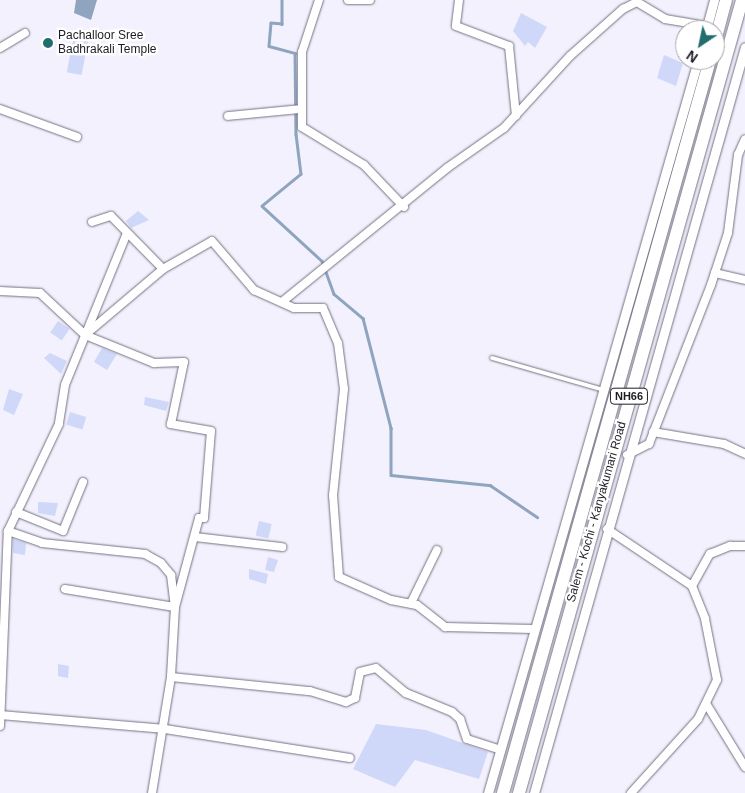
<!DOCTYPE html>
<style>
body{margin:0}
#map{position:relative;width:745px;height:793px;overflow:hidden;background:#f3f1fd;font-family:Arial,sans-serif}
div>[style]{position:absolute}
[style*='--x']{left:calc(var(--x)*1px);top:calc(var(--y)*1px);width:calc(var(--w)*1px);rotate:calc(var(--a)*1deg)}
.water>*{inset:0;background:#8ea4bf}
.stream>*{height:2.5px;margin:-1.25px;padding:0 1.25px;transform-origin:1.25px;border-radius:1.25px;background:#8ea4bf}
.building>*{inset:0;background:#cfd8f9;transform-origin:0 0}
.roads{filter:drop-shadow(0 0 1px #747182) drop-shadow(0 0 1px #747182)}
.service>*{height:4px;margin:-2px;padding:0 2px;transform-origin:2px;border-radius:2px;background:#fff}
.minor>*{height:8px;margin:-4px;padding:0 4px;transform-origin:4px;border-radius:4px;background:#fff}
.tertiary>*{height:9px;margin:-4.5px;padding:0 4.5px;transform-origin:4.5px;border-radius:4.5px;background:#fff}
.trunk>*{height:12px;margin:-6px;padding:0 6px;transform-origin:6px;border-radius:6px;background:#fff}
.dots>*{width:14px;height:14px;translate:-50% -50%;box-sizing:border-box;border:2px solid #fff;border-radius:50%}
span{translate:-50% -50%;white-space:nowrap;text-align:center;line-height:1.15;-webkit-text-stroke:4.5px #fff;paint-order:stroke}
.shield-label span{padding:1px 4px;background:#fff;border:1px solid;border-radius:4px;-webkit-text-stroke-width:0}
.shield-label{font-size:11px;color:#1d1c23;font-weight:700}
.poi-label{font-size:12px;color:#1d1c23}
.left{translate:0 -50%;text-align:left}
.street-label{font-size:12px;color:#1d1c23}
.north{position:absolute;left:675px;top:20px;width:50px;height:50px;box-sizing:border-box;background:#fff;border:1px solid #a5a4a7;border-radius:50%;rotate:214deg;font-size:14px;font-weight:700;line-height:20px;text-align:center;color:#1d1c23}
.north::after{content:'';display:block;margin:auto;width:18px;height:22px;background:#226d6d;clip-path:polygon(50% 0,100% 100%,50% 72%,0 100%)}
</style>
<div id="map">
<div class="water">
<div style="clip-path:polygon(76px 0,97px 0,91px 20px,74px 13px)"></div>
</div>
<div class="stream">
<div style="--x:282;--y:0;--w:24;--a:90"></div>
<div style="--x:282;--y:24;--w:11;--a:-175"></div>
<div style="--x:271;--y:23;--w:23;--a:95"></div>
<div style="--x:269;--y:46;--w:27;--a:15"></div>
<div style="--x:295;--y:53;--w:81;--a:89.3"></div>
<div style="--x:296;--y:134;--w:40;--a:82.9"></div>
<div style="--x:301;--y:174;--w:50;--a:140.6"></div>
<div style="--x:262;--y:206;--w:81;--a:42.5"></div>
<div style="--x:322;--y:261;--w:35;--a:70"></div>
<div style="--x:334;--y:294;--w:38;--a:40"></div>
<div style="--x:363;--y:318;--w:114;--a:75.7"></div>
<div style="--x:391;--y:428;--w:47;--a:90"></div>
<div style="--x:391;--y:475;--w:100;--a:5.8"></div>
<div style="--x:490;--y:485;--w:57;--a:34.2"></div>
</div>
<div class="building">
<div style="clip-path:polygon(521px 13px,547px 27px,535px 48px,528px 42px,525px 46px,513px 31px)"></div>
<div style="left:75px;top:30px;width:15px;height:43px;rotate:11deg"></div>
<div style="clip-path:polygon(664px 55px,683px 63px,676px 86px,657px 78px)"></div>
<div style="clip-path:polygon(138px 211px,149px 220px,131px 228px,126px 221px)"></div>
<div style="left:58px;top:321px;width:14px;height:14px;rotate:34deg"></div>
<div style="clip-path:polygon(102px 348px,117px 354px,107px 370px,94px 362px)"></div>
<div style="clip-path:polygon(50px 353px,67px 361px,61px 374px,44px 358px)"></div>
<div style="clip-path:polygon(9px 389px,23px 394px,14px 415px,3px 410px)"></div>
<div style="clip-path:polygon(145px 397px,169px 402px,166px 411px,144px 405px)"></div>
<div style="left:70px;top:412px;width:17px;height:13px;rotate:17deg"></div>
<div style="clip-path:polygon(38px 502px,58px 503px,55px 516px,38px 513px)"></div>
<div style="left:259px;top:521px;width:13px;height:15px;rotate:13deg"></div>
<div style="clip-path:polygon(13px 539px,26px 543px,25px 555px,13px 553px)"></div>
<div style="clip-path:polygon(268px 557px,278px 560px,274px 572px,265px 570px)"></div>
<div style="clip-path:polygon(249px 569px,268px 574px,266px 584px,249px 579px)"></div>
<div style="clip-path:polygon(58px 664px,69px 666px,68px 678px,58px 676px)"></div>
<div style="clip-path:polygon(376px 724px,426px 730px,488px 752px,479px 779px,415px 760px,395px 787px,353px 769px)"></div>
</div>
<div class="roads">
<div class="service">
<div style="--x:492;--y:358;--w:112;--a:16"></div>
</div>
<div class="minor">
<div style="--x:319;--y:0;--w:55;--a:108.1"></div>
<div style="--x:302;--y:52;--w:75;--a:90"></div>
<div style="--x:302;--y:127;--w:73;--a:31.5"></div>
<div style="--x:364;--y:165;--w:58;--a:46.4"></div>
<div style="--x:348;--y:0;--w:22;--a:0"></div>
<div style="--x:459;--y:0;--w:26;--a:97"></div>
<div style="--x:456;--y:26;--w:57;--a:20.7"></div>
<div style="--x:509;--y:46;--w:70;--a:84.3"></div>
<div style="--x:0;--y:48;--w:29;--a:-31"></div>
<div style="--x:0;--y:109;--w:82;--a:20"></div>
<div style="--x:228;--y:116;--w:73;--a:-5.5"></div>
<div style="--x:92;--y:222;--w:20;--a:-18"></div>
<div style="--x:111;--y:216;--w:74;--a:45.5"></div>
<div style="--x:127;--y:233;--w:164;--a:112.2"></div>
<div style="--x:65;--y:385;--w:39;--a:99"></div>
<div style="--x:59;--y:424;--w:119;--a:115.5"></div>
<div style="--x:8;--y:531;--w:36;--a:19"></div>
<div style="--x:42;--y:543;--w:104;--a:6.1"></div>
<div style="--x:145;--y:554;--w:18;--a:29"></div>
<div style="--x:161;--y:563;--w:16;--a:50"></div>
<div style="--x:171;--y:575;--w:32;--a:83"></div>
<div style="--x:175;--y:607;--w:70;--a:93.3"></div>
<div style="--x:171;--y:677;--w:118;--a:99.3"></div>
<div style="--x:715;--y:273;--w:31;--a:13"></div>
<div style="--x:0;--y:291;--w:40;--a:2.9"></div>
<div style="--x:40;--y:293;--w:62;--a:43"></div>
<div style="--x:85;--y:335;--w:102;--a:-40.2"></div>
<div style="--x:163;--y:269;--w:56;--a:-29.7"></div>
<div style="--x:212;--y:241;--w:65;--a:49.4"></div>
<div style="--x:254;--y:290;--w:44;--a:24.2"></div>
<div style="--x:294;--y:308;--w:29;--a:0"></div>
<div style="--x:323;--y:308;--w:38;--a:67"></div>
<div style="--x:338;--y:343;--w:46;--a:82.6"></div>
<div style="--x:344;--y:389;--w:107;--a:95.9"></div>
<div style="--x:333;--y:495;--w:82;--a:85.8"></div>
<div style="--x:339;--y:577;--w:57;--a:23.9"></div>
<div style="--x:391;--y:600;--w:26;--a:11"></div>
<div style="--x:417;--y:605;--w:36;--a:38"></div>
<div style="--x:445;--y:627;--w:88;--a:1.3"></div>
<div style="--x:283;--y:301;--w:211;--a:-39"></div>
<div style="--x:447;--y:168;--w:70;--a:-35.1"></div>
<div style="--x:504;--y:128;--w:98;--a:-47.5"></div>
<div style="--x:570;--y:56;--w:71;--a:-41.6"></div>
<div style="--x:623;--y:9;--w:16;--a:-27"></div>
<div style="--x:637;--y:2;--w:33;--a:31"></div>
<div style="--x:665;--y:19;--w:43;--a:9.5"></div>
<div style="--x:653;--y:432;--w:72;--a:9.6"></div>
<div style="--x:724;--y:444;--w:23;--a:25"></div>
<div style="--x:627;--y:455;--w:25;--a:-27"></div>
<div style="--x:649;--y:444;--w:171;--a:-68.7"></div>
<div style="--x:711;--y:285;--w:55;--a:-71.9"></div>
<div style="--x:728;--y:233;--w:79;--a:-82.7"></div>
<div style="--x:738;--y:155;--w:17;--a:-66"></div>
<div style="--x:16;--y:512;--w:51;--a:22"></div>
<div style="--x:63;--y:531;--w:53;--a:-67.8"></div>
<div style="--x:607;--y:529;--w:102;--a:33.8"></div>
<div style="--x:692;--y:586;--w:35;--a:68"></div>
<div style="--x:705;--y:619;--w:62;--a:78.9"></div>
<div style="--x:717;--y:680;--w:43;--a:116"></div>
<div style="--x:698;--y:719;--w:100;--a:132.2"></div>
<div style="--x:195;--y:537;--w:88;--a:6.6"></div>
<div style="--x:692;--y:586;--w:37;--a:-61"></div>
<div style="--x:710;--y:554;--w:22;--a:-22"></div>
<div style="--x:730;--y:546;--w:15;--a:0"></div>
<div style="--x:65;--y:589;--w:111;--a:9.3"></div>
<div style="--x:175;--y:607;--w:92;--a:-74.9"></div>
<div style="--x:199;--y:518;--w:5;--a:0"></div>
<div style="--x:204;--y:518;--w:87;--a:-85.4"></div>
<div style="--x:211;--y:431;--w:41;--a:-170.1"></div>
<div style="--x:171;--y:424;--w:63;--a:-78.2"></div>
<div style="--x:184;--y:362;--w:30;--a:178"></div>
<div style="--x:154;--y:363;--w:74;--a:-157.9"></div>
<div style="--x:411;--y:603;--w:59;--a:-63.9"></div>
<div style="--x:171;--y:677;--w:140;--a:5.8"></div>
<div style="--x:310;--y:691;--w:38;--a:17"></div>
<div style="--x:346;--y:702;--w:10;--a:-24"></div>
<div style="--x:355;--y:698;--w:26;--a:-79"></div>
<div style="--x:360;--y:672;--w:16;--a:-14"></div>
<div style="--x:376;--y:668;--w:39;--a:40"></div>
<div style="--x:406;--y:693;--w:50;--a:22.4"></div>
<div style="--x:452;--y:712;--w:11;--a:41"></div>
<div style="--x:460;--y:719;--w:21;--a:71"></div>
<div style="--x:467;--y:739;--w:35;--a:18"></div>
<div style="--x:707;--y:705;--w:73;--a:58.5"></div>
<div style="--x:0;--y:715;--w:166;--a:4.8"></div>
<div style="--x:165;--y:729;--w:187;--a:8.9"></div>
<div style="--x:0;--y:726;--w:195;--a:-87.7"></div>
</div>
<div class="tertiary">
<div style="--x:706;--y:30;--w:31;--a:-75"></div>
<div style="--x:488;--y:793;--w:762;--a:-74.01"></div>
<div style="--x:534;--y:793;--w:775;--a:-74.21"></div>
</div>
<div class="trunk">
<div style="--x:715;--y:41;--w:42;--a:-75"></div>
<div style="--x:503;--y:793;--w:762;--a:-74.23"></div>
<div style="--x:519;--y:793;--w:824;--a:-74.29"></div>
</div>
</div>
<div class="dots">
<div style="left:48px;top:43px;background:#226d6d"></div>
</div>
<div class="shield-label">
<span style="left:629px;top:396px">NH66</span>
</div>
<div class="poi-label">
<span class="left" style="left:58px;top:43px">Pachalloor Sree<br>Badhrakali Temple</span>
</div>
<div class="street-label">
<span style="left:597px;top:512px;rotate:-74deg">Salem - Kochi - Kanyakumari Road</span>
</div>
<div class="north">N</div>
</div>
